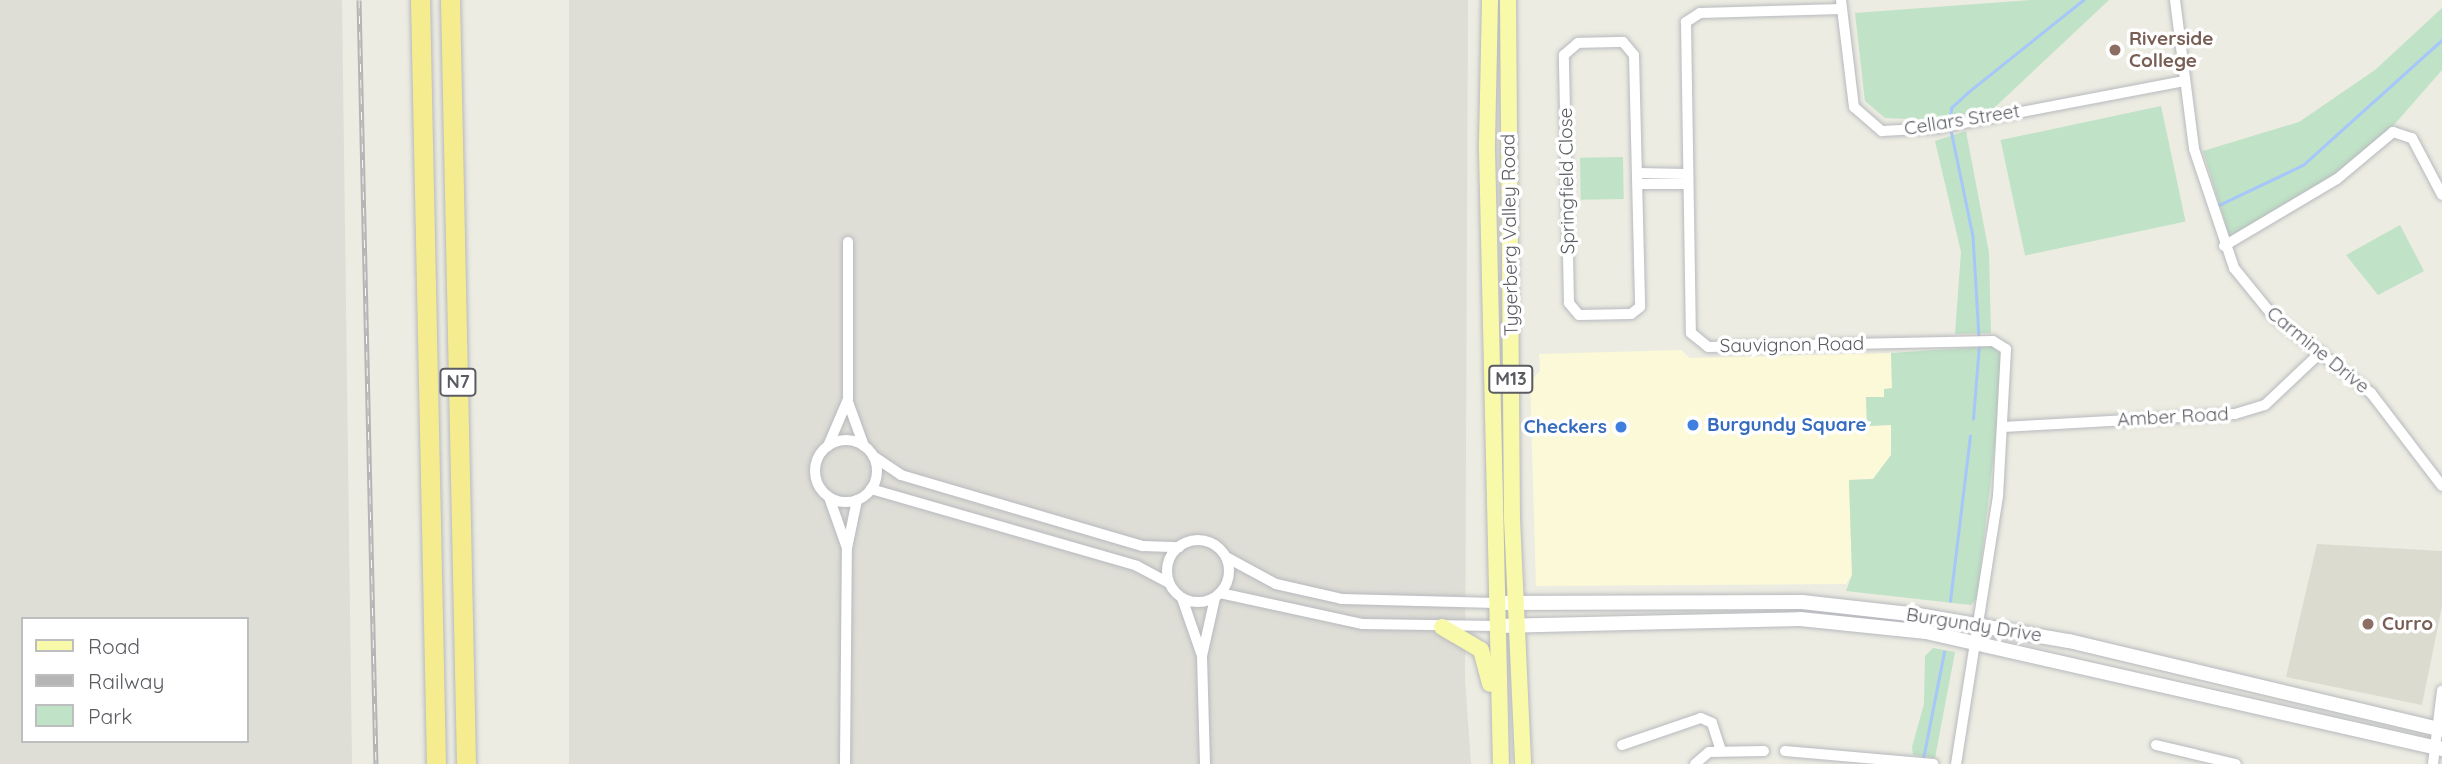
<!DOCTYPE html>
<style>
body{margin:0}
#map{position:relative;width:2442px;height:764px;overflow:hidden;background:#ecece2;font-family:Quicksand,sans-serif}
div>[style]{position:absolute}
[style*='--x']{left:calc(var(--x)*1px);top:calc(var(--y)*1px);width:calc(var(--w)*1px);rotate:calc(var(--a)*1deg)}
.commercial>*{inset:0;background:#fbf9d8}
.industrial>*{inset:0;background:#deddd6}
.education>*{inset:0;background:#dcdbd0}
.green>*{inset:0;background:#c0e2c6;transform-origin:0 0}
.stream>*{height:2.5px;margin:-1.25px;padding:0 1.25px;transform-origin:1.25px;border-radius:1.25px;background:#a6c7f9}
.roads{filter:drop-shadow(0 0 2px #b7b9be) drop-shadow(0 0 2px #b7b9be)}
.street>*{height:10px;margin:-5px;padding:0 5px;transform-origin:5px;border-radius:5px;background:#fff}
.street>.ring{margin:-5px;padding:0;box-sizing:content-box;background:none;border:10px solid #fff;border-radius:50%}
.secondary>*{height:14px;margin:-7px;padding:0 7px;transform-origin:7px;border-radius:7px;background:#fff}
.primary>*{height:16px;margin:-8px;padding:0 8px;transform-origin:8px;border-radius:8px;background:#f9f9aa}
.highway>*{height:19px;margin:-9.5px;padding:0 9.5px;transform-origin:9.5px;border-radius:9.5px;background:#f5ec90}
.rail>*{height:5px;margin-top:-2.5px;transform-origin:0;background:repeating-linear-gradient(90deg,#fff 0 8px,#b5b5b6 0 16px);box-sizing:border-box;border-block:2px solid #b5b5b6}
.dots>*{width:19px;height:19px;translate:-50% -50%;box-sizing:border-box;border:4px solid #fff;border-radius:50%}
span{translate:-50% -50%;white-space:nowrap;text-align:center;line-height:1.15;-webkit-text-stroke:7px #fff;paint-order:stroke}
.shield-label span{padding:2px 5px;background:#fff;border:2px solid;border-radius:5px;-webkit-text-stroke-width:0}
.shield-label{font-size:18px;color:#5a5c62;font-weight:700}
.education-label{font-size:19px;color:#785e54;font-weight:700}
.left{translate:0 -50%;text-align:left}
.street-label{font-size:19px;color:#5a5c62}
.shop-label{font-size:19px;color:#366cbe;font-weight:700}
.right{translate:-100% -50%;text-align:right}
.legend{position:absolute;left:21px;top:617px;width:228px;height:126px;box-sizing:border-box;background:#fff;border:2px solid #bdbec0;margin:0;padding:9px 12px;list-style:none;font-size:21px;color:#5a5c62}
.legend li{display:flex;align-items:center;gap:14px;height:35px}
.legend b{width:35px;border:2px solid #bdbec0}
</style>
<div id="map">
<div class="commercial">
<div style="clip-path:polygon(1681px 350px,1690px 358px,1891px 353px,1892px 389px,1885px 397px,1866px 398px,1867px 426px,1891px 425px,1891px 455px,1873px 479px,1849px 480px,1852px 575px,1846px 584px,1536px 586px,1530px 381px,1540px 371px,1539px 354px)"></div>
</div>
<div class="industrial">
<div style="clip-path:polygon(evenodd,0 0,342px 0,352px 764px,0 764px,0 0,23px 619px,247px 619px,247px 741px,23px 741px,23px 619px)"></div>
<div style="clip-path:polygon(569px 0,1468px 0,1465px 679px,1471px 764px,569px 764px)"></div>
</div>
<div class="education">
<div style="clip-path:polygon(2317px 544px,2442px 551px,2442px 606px,2422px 705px,2286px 677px)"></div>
</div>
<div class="green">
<div style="clip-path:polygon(2031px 0,2109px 0,1993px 109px,1937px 120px,1885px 118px,1865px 101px,1855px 13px)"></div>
<div style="clip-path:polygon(2442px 8px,2442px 70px,2387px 133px,2350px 168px,2231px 241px,2203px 151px,2299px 122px,2375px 70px)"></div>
<div style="left:2161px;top:106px;width:118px;height:164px;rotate:78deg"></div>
<div style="clip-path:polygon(1966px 131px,1989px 253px,1991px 333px,1955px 334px,1961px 252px,1935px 141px)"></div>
<div style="left:1623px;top:157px;width:42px;height:43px;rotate:89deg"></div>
<div style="clip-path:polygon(2400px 225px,2424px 271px,2378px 295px,2346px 255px)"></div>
<div style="clip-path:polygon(1993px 346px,2005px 360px,1977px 598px,1971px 605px,1846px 591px,1852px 575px,1849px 480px,1873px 479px,1891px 455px,1891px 425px,1867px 426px,1866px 397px,1884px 397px,1884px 389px,1892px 388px,1891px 353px)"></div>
<div style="clip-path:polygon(1933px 648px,1955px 652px,1935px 758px,1913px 755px,1912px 747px,1924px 704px,1925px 656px)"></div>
</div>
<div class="stream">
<div style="--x:1950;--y:123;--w:15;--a:-86"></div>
<div style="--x:1951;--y:108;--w:22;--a:-43"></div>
<div style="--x:1967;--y:93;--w:149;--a:-38.7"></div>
<div style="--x:1951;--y:130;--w:108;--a:78.3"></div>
<div style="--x:1973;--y:236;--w:101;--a:86.6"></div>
<div style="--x:2219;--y:205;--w:93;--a:-25.5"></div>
<div style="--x:2303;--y:165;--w:187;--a:-42"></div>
<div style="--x:1973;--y:419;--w:75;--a:-85.4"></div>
<div style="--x:1950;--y:601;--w:166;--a:-83.1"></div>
<div style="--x:1923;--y:759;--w:109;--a:-78.9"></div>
</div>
<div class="roads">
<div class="street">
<div style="--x:1841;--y:0;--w:108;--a:83.1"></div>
<div style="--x:1854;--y:107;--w:37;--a:41"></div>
<div style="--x:1882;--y:131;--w:56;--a:-3.1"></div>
<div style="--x:1938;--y:128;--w:251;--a:-10.8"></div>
<div style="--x:2175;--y:0;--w:150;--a:82.7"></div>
<div style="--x:2194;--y:149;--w:126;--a:71.4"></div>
<div style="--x:2234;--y:268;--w:62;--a:50.9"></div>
<div style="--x:2273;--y:316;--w:125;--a:38.2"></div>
<div style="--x:2371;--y:393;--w:117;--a:52.6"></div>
<div style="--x:1842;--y:9;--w:142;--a:178.4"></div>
<div style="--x:1700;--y:13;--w:17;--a:147"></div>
<div style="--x:1686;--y:22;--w:311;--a:89.1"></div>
<div style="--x:1691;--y:333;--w:22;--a:39"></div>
<div style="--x:1708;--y:347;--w:285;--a:-1.2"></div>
<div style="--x:1993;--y:341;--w:15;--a:32"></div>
<div style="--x:2006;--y:349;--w:147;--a:93.1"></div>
<div style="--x:1998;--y:496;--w:271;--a:98.9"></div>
<div style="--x:1623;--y:42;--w:17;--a:50"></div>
<div style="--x:1634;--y:55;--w:252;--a:88.6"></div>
<div style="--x:1640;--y:307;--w:11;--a:142"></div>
<div style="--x:1631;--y:314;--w:52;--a:178.9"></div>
<div style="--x:1579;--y:315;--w:16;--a:-130"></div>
<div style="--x:1569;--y:303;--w:248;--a:-91.2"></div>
<div style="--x:1564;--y:55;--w:18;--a:-41"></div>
<div style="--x:1578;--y:43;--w:45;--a:-1.3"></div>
<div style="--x:1638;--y:173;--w:48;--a:1.2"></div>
<div style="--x:1638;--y:184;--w:49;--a:0"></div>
<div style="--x:2224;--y:246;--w:131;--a:-30.7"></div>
<div style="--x:2337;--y:179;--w:73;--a:-40"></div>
<div style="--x:2393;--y:132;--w:20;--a:18"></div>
<div style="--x:2412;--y:138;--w:64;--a:62.2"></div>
<div style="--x:848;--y:402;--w:47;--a:70"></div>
<div style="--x:2003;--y:427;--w:232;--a:-3.2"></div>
<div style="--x:2235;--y:414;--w:31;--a:-17"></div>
<div style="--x:2265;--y:405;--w:77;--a:-43.4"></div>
<div class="ring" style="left:815px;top:440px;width:52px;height:52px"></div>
<div style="--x:828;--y:446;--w:51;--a:-66.9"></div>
<div style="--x:848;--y:399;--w:157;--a:-90"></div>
<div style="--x:873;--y:456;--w:34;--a:34"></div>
<div style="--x:901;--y:475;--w:252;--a:16.4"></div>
<div style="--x:1143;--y:546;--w:36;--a:2"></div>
<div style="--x:871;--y:489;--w:277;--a:16.1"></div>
<div style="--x:1137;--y:566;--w:36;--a:28"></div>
<div style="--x:829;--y:497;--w:54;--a:70.6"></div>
<div class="ring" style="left:1167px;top:540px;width:52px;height:52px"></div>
<div style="--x:1226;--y:557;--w:57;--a:28.4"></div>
<div style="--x:1276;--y:584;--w:68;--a:12.8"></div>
<div style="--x:1342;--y:599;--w:154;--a:1.5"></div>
<div style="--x:1220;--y:593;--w:145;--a:12.3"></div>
<div style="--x:1362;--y:624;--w:135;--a:0.8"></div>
<div style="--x:1182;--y:598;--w:58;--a:70.9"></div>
<div style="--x:1622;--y:745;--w:83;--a:-18.9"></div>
<div style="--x:1701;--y:718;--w:12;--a:24"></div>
<div style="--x:1712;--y:723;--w:29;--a:72"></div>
<div style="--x:2156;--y:745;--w:82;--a:13.4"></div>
<div style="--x:1785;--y:751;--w:149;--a:5"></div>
<div style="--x:845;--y:764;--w:216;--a:-89.5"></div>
<div style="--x:847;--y:548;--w:49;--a:-78.2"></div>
<div style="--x:1205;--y:764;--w:108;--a:-91.6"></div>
<div style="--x:1202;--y:656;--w:59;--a:-77.4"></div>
<div style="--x:1695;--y:764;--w:18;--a:-41"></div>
<div style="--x:1709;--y:752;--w:55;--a:-1"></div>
<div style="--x:2433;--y:764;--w:74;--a:-83"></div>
</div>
<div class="secondary">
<div style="--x:1496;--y:603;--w:306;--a:-0.2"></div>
<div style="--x:1802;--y:602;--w:117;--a:6.4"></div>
<div style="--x:1918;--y:615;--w:153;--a:9.8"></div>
<div style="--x:2069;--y:641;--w:383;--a:13.4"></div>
<div style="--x:1497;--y:626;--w:303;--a:-1.3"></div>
<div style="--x:1800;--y:619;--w:127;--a:5.9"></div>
<div style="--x:1926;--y:632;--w:529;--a:12.78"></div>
</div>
<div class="primary">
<div style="--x:1490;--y:0;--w:149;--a:91.2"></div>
<div style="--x:1487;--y:149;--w:615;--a:88.7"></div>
<div style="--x:1508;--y:0;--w:519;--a:89.56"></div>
<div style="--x:1512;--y:519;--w:245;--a:87.4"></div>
<div style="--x:1442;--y:627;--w:45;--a:30.5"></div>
<div style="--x:1481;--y:650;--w:35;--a:75"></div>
</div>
<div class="highway">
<div style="--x:420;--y:0;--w:764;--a:88.8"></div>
<div style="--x:450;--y:0;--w:764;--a:88.8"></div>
</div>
</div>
<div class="rail">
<div style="--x:359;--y:0;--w:764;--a:88.73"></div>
</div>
<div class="dots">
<div style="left:2115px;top:50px;background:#8d6e63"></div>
<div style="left:1693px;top:425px;background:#3f7fe0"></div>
<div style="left:1621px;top:427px;background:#3f7fe0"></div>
<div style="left:2368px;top:624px;background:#8d6e63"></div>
</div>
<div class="shield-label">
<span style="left:1511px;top:379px">M13</span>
<span style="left:458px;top:382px">N7</span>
</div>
<div class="education-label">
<span class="left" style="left:2129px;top:50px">Riverside<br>College</span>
<span class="left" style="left:2382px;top:624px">Curro</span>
</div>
<div class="street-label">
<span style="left:1962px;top:120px;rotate:-9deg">Cellars Street</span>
<span style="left:1567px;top:181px;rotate:-91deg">Springfield Close</span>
<span style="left:1510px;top:235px;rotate:-91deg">Tygerberg Valley Road</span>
<span style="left:1792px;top:345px;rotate:-1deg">Sauvignon Road</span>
<span style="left:2318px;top:350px;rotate:39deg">Carmine Drive</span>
<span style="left:2173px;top:417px;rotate:-3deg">Amber Road</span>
<span style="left:1974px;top:625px;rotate:9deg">Burgundy Drive</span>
</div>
<div class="shop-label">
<span class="left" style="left:1707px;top:425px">Burgundy Square</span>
<span class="right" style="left:1607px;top:427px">Checkers</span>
</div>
<ul class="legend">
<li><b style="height:9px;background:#f9f9aa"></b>Road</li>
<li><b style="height:9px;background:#b5b5b6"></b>Railway</li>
<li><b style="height:19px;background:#c0e2c6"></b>Park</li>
</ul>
</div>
